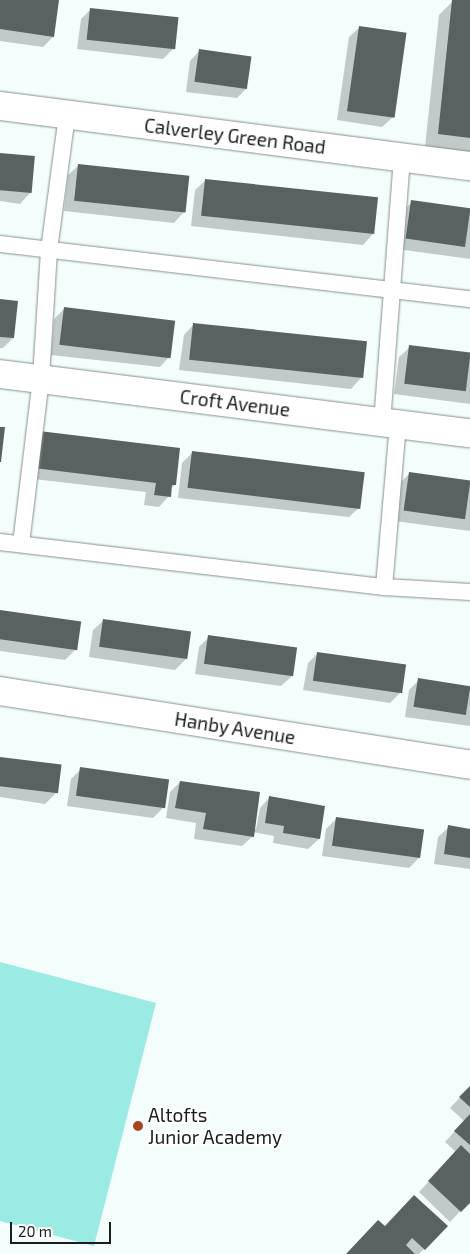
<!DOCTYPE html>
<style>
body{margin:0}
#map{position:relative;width:470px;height:1254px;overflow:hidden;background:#f3fdfc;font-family:"Exo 2",sans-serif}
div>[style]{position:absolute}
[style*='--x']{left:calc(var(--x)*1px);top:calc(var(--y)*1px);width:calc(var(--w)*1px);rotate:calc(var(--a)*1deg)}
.green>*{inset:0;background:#9ceae4}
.shadow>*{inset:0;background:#0003}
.building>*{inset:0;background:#5a6261;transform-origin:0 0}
.roads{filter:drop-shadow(0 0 1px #88908f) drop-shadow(0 0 1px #88908f)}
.service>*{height:16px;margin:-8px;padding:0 8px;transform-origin:8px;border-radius:8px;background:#fff}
.minor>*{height:28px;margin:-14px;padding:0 14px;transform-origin:14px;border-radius:14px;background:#fff}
.dots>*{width:14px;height:14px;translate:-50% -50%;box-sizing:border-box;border:2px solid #fff;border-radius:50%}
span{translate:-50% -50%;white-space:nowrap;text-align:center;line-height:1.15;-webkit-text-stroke:5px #fff;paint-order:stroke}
.street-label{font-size:19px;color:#1a1d1d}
.poi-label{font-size:19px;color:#1a1d1d}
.left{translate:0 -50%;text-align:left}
.scale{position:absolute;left:10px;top:1222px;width:101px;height:22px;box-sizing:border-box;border:2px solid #1a1d1d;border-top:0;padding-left:6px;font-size:15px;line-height:18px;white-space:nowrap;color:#1a1d1d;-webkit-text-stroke:4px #fff;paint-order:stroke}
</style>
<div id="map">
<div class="green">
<div style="clip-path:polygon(0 962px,156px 1003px,94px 1246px,0 1221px)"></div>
</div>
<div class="shadow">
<div style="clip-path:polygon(0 0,58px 0,53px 37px,43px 47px,0 41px)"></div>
<div style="clip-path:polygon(459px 0,470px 0,470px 152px,425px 147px,439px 15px,453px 1px)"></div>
<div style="clip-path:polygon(91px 9px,177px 19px,173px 49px,163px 59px,77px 49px,81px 19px)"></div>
<div style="clip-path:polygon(360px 27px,393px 117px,382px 127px,337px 120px,349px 37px)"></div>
<div style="clip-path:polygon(200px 50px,247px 88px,237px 98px,186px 92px,190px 61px)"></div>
<div style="clip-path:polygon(0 154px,30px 193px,20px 204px,0 201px)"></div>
<div style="clip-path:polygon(79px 165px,184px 212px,174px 223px,64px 211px,68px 175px)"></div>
<div style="clip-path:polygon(206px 180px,373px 234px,363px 245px,191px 226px,195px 190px)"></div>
<div style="clip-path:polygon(412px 202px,470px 209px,470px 259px,397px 249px,402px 212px)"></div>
<div style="clip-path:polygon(0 300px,13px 338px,3px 348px,0 348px)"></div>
<div style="clip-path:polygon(64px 309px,170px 356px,160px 367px,51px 355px,54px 319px)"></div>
<div style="clip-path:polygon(194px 324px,361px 378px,351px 389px,179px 370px,184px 335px)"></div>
<div style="clip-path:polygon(410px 347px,470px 355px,470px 404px,394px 394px,399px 357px)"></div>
<div style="clip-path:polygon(29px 443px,175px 485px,170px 489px,169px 496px,159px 507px,144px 505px,146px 492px,25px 478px)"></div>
<div style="clip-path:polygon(192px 453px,360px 507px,349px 517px,178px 498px,182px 463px)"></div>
<div style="clip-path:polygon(409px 474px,470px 482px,470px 531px,394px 521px,399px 484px)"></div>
<div style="clip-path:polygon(0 611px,75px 650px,65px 660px,0 651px)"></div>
<div style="clip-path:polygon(104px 620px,186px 659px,175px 670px,89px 657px,93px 630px)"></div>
<div style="clip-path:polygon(209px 637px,292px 676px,281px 686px,195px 674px,199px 647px)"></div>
<div style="clip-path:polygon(318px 653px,400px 693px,390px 703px,303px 690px,308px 663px)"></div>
<div style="clip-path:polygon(419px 680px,470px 687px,470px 726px,405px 717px,409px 690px)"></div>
<div style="clip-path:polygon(0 758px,56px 793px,45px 804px,0 797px)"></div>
<div style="clip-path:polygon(81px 769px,163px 808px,153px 818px,67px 806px,71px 779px)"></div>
<div style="clip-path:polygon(180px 782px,254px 829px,256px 829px,260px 808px,270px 797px,324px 807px,319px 839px,308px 849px,273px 843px,274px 836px,253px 832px,253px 836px,242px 846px,194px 839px,196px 823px,166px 818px,170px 792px)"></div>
<div style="clip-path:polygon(336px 819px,419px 858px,409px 868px,322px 856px,326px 829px)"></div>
<div style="clip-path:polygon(449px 827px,470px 830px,470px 869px,434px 864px,438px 837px)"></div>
<div style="clip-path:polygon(470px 1087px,470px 1201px,450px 1222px,419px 1192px,456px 1152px,445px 1142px,464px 1121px,450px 1108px)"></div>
<div style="clip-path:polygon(446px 1226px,419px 1254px,347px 1254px,385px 1227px)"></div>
</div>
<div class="building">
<div style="clip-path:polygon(0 0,59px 0,54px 37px,0 29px)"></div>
<div style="clip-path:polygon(452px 0,470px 0,470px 138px,438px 134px)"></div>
<div style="left:90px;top:8px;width:89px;height:32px;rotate:6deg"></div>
<div style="left:359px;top:26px;width:48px;height:86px;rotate:8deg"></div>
<div style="left:199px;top:49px;width:53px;height:33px;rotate:8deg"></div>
<div style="left:0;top:153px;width:35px;height:37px;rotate:5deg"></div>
<div style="left:78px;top:164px;width:112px;height:37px;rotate:6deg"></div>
<div style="left:205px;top:179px;width:174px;height:37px;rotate:6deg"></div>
<div style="left:411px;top:200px;width:60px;height:39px;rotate:8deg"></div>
<div style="clip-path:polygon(0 299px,18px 301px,14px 338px,0 337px)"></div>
<div style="left:64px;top:307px;width:112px;height:38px;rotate:7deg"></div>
<div style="left:193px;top:323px;width:175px;height:37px;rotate:6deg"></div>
<div style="left:409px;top:345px;width:62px;height:39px;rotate:7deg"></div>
<div style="clip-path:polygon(0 427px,5px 427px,1px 462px,0 462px)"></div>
<div style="clip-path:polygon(39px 431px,180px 448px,176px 485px,172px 485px,171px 497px,154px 495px,156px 483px,34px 468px)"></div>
<div style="left:192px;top:451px;width:174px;height:37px;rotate:7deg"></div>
<div style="left:409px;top:472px;width:62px;height:39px;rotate:8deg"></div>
<div style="left:0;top:610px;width:82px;height:29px;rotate:8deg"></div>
<div style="left:103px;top:619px;width:89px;height:28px;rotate:8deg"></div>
<div style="left:208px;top:635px;width:90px;height:29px;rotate:8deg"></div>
<div style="left:317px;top:652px;width:90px;height:29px;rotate:8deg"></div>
<div style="left:418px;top:678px;width:53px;height:29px;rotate:9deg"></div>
<div style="left:0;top:757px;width:62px;height:29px;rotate:7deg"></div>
<div style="left:80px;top:767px;width:90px;height:29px;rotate:8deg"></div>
<div style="clip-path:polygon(180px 781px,260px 792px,254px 837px,203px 829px,206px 813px,175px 808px)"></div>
<div style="clip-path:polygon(269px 796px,325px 806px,320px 839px,283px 833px,284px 826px,265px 823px)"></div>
<div style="left:336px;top:817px;width:89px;height:29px;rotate:8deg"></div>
<div style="clip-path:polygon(448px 825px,470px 829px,470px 858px,444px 854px)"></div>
<div style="clip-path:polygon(470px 1086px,470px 1107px,459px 1097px)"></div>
<div style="clip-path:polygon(470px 1114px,470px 1145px,454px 1131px)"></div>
<div style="clip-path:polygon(461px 1145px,470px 1154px,470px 1203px,461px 1212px,428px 1181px)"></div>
<div style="clip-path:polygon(414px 1195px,448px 1226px,425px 1250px,412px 1238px,406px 1245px,415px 1254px,346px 1254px,378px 1220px,385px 1226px)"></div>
</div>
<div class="roads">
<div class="service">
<div style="--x:0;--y:244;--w:473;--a:6.7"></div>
<div style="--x:382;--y:423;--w:266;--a:-85.7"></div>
<div style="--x:0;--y:542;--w:387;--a:6.7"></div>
<div style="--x:384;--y:587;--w:86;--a:3.3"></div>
<div style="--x:21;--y:544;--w:167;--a:-83.1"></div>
<div style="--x:41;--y:378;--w:128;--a:-86.4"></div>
<div style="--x:49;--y:250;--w:136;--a:-82.4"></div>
<div style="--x:384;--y:587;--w:164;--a:-85.1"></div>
</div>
<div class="minor">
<div style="--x:0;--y:106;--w:474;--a:7.3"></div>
<div style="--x:0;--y:374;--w:474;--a:7.2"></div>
<div style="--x:0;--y:691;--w:476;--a:8.9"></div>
</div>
</div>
<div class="dots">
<div style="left:138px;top:1126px;background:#aa441e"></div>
</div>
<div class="street-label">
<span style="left:235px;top:136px;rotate:7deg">Calverley Green Road</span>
<span style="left:235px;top:403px;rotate:7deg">Croft Avenue</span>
<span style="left:235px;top:728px;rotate:9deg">Hanby Avenue</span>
</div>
<div class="poi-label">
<span class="left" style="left:148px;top:1126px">Altofts<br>Junior Academy</span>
</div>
<div class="scale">20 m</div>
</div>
